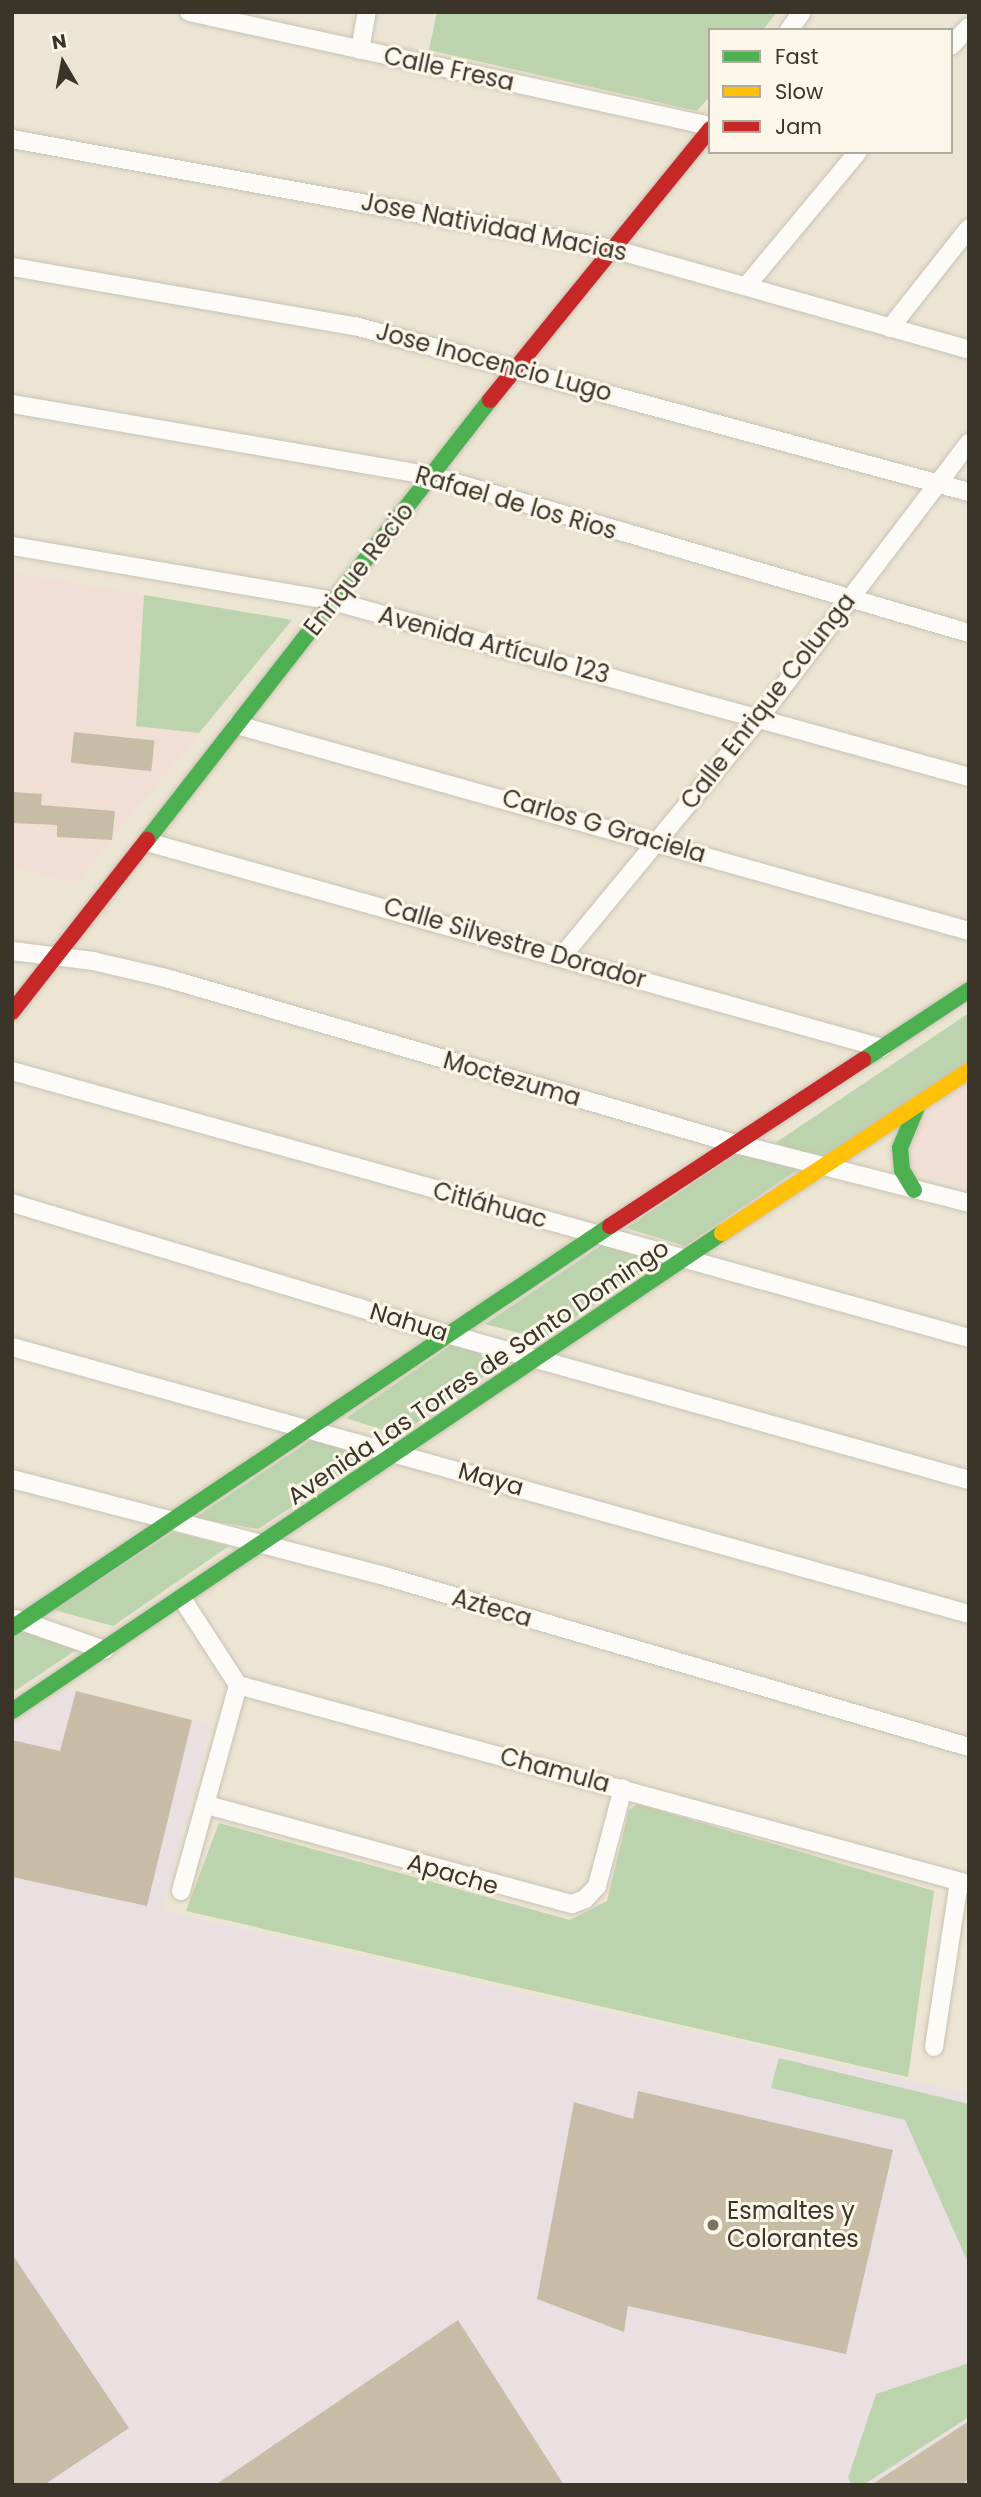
<!DOCTYPE html>
<meta charset="utf-8">
<style>
body{margin:0}
#map{position:relative;width:981px;height:2497px;overflow:hidden;background:#ede5d3;font-family:Poppins,sans-serif}
div>[style]{position:absolute}
[style*='--x']{left:calc(var(--x)*1px);top:calc(var(--y)*1px);width:calc(var(--w)*1px);rotate:calc(var(--a)*1deg)}
.industrial>*{inset:0;background:#eae0e2}
.education>*{inset:0;background:#f1ded5}
.green>*{inset:0;background:#bcd4ae}
.building>*{inset:0;background:#c7bda7;transform-origin:0 0}
.roads{filter:drop-shadow(0 0 2px #c9c2b4) drop-shadow(0 0 2px #c9c2b4)}
.street>*{height:18px;margin:-9px;padding:0 9px;transform-origin:9px;border-radius:9px;background:#fcfbf8}
.fast>*{height:16px;margin:-8px;padding:0 8px;transform-origin:8px;border-radius:8px;background:#4caf50}
.slow>*{height:16px;margin:-8px;padding:0 8px;transform-origin:8px;border-radius:8px;background:#ffc107}
.jam>*{height:16px;margin:-8px;padding:0 8px;transform-origin:8px;border-radius:8px;background:#c62828}
.dots>*{width:19px;height:19px;translate:-50% -50%;box-sizing:border-box;border:4px solid #fdf7ea;border-radius:50%}
span{translate:-50% -50%;white-space:nowrap;text-align:center;line-height:1.15;-webkit-text-stroke:6px #fdf7ea;paint-order:stroke}
.street-label{font-size:24px;color:#3b3529}
.poi-label{font-size:24px;color:#3b3529}
.left{translate:0 -50%;text-align:left}
.frame{position:absolute;inset:0;border:14px solid #3b3529;pointer-events:none}
.legend{position:absolute;left:708px;top:28px;width:245px;height:126px;box-sizing:border-box;background:#fdf7ea;border:2px solid #afa99d;margin:0;padding:9px 12px;list-style:none;font-size:21px;color:#3b3529}
.legend li{display:flex;align-items:center;gap:14px;height:35px}
.legend b{width:35px;border:2px solid #afa99d}
.north{position:absolute;left:28px;top:28px;width:70px;height:70px;-webkit-text-stroke:5px #fdf7ea;paint-order:stroke;rotate:350deg;font-size:19px;font-weight:700;line-height:28px;text-align:center;color:#3b3529}
.north::after{content:'';display:block;margin:auto;width:24px;height:32px;background:#3b3529;clip-path:polygon(50% 0,100% 100%,50% 72%,0 100%)}
</style>
<div id="map">
<div class="industrial">
<div style="clip-path:polygon(67px 1689px,211px 1724px,162px 1911px,969px 2094px,969px 2485px,12px 2485px,12px 1725px)"></div>
</div>
<div class="education">
<div style="clip-path:polygon(12px 573px,292px 620px,76px 883px,12px 867px)"></div>
<div style="clip-path:polygon(969px 1083px,969px 1188px,920px 1175px,910px 1157px,913px 1121px)"></div>
</div>
<div class="green">
<div style="clip-path:polygon(437px 12px,777px 12px,763px 30px,710px 30px,710px 96px,697px 111px,429px 50px)"></div>
<div style="clip-path:polygon(144px 595px,292px 620px,199px 733px,136px 726px)"></div>
<div style="clip-path:polygon(969px 1013px,969px 1065px,826px 1159px,775px 1143px)"></div>
<div style="clip-path:polygon(738px 1153px,800px 1168px,685px 1246px,626px 1228px)"></div>
<div style="clip-path:polygon(602px 1245px,658px 1262px,543px 1339px,485px 1324px)"></div>
<div style="clip-path:polygon(453px 1344px,508px 1360px,399px 1435px,346px 1418px)"></div>
<div style="clip-path:polygon(320px 1434px,380px 1449px,258px 1529px,195px 1518px)"></div>
<div style="clip-path:polygon(173px 1532px,229px 1546px,113px 1626px,54px 1610px)"></div>
<div style="clip-path:polygon(27px 1626px,85px 1644px,12px 1693px,12px 1636px)"></div>
<div style="clip-path:polygon(637px 1804px,934px 1891px,908px 2077px,186px 1911px,219px 1823px,570px 1920px,607px 1901px,629px 1810px)"></div>
<div style="clip-path:polygon(779px 2058px,969px 2104px,969px 2265px,905px 2120px,771px 2088px)"></div>
<div style="clip-path:polygon(969px 2363px,969px 2417px,863px 2485px,852px 2485px,848px 2478px,876px 2394px)"></div>
</div>
<div class="building">
<div style="left:74px;top:732px;width:81px;height:31px;rotate:6deg"></div>
<div style="clip-path:polygon(12px 792px,42px 794px,41px 805px,115px 811px,112px 840px,57px 837px,57px 825px,12px 823px)"></div>
<div style="clip-path:polygon(76px 1691px,192px 1720px,147px 1906px,12px 1877px,12px 1740px,60px 1751px)"></div>
<div style="clip-path:polygon(638px 2091px,893px 2150px,846px 2354px,628px 2306px,624px 2332px,537px 2299px,574px 2102px,633px 2119px)"></div>
<div style="clip-path:polygon(12px 2254px,129px 2428px,44px 2485px,12px 2485px)"></div>
<div style="clip-path:polygon(458px 2320px,564px 2485px,215px 2485px)"></div>
<div style="clip-path:polygon(969px 2421px,969px 2479px,961px 2485px,871px 2485px)"></div>
</div>
<div class="roads">
<div class="street">
<div style="--x:189;--y:12;--w:533;--a:12.34"></div>
<div style="--x:789;--y:30;--w:22;--a:-54"></div>
<div style="--x:951;--y:46;--w:26;--a:-47"></div>
<div style="--x:360;--y:50;--w:39;--a:-80"></div>
<div style="--x:12;--y:139;--w:611;--a:10.37"></div>
<div style="--x:613;--y:249;--w:370;--a:15.8"></div>
<div style="--x:12;--y:267;--w:348;--a:9.8"></div>
<div style="--x:355;--y:326;--w:636;--a:15.13"></div>
<div style="--x:747;--y:285;--w:173;--a:-50.2"></div>
<div style="--x:890;--y:328;--w:127;--a:-51.7"></div>
<div style="--x:12;--y:404;--w:426;--a:9.7"></div>
<div style="--x:432;--y:476;--w:559;--a:16.3"></div>
<div style="--x:12;--y:546;--w:326;--a:9.7"></div>
<div style="--x:333;--y:601;--w:660;--a:15.47"></div>
<div style="--x:237;--y:725;--w:760;--a:15.72"></div>
<div style="--x:147;--y:842;--w:763;--a:15.66"></div>
<div style="--x:12;--y:951;--w:82;--a:7"></div>
<div style="--x:93;--y:961;--w:75;--a:13.1"></div>
<div style="--x:166;--y:978;--w:594;--a:16.24"></div>
<div style="--x:736;--y:1144;--w:240;--a:14.2"></div>
<div style="--x:563;--y:955;--w:309;--a:-50.4"></div>
<div style="--x:760;--y:717;--w:345;--a:-52.7"></div>
<div style="--x:12;--y:1071;--w:994;--a:15.59"></div>
<div style="--x:12;--y:1203;--w:454;--a:16.8"></div>
<div style="--x:447;--y:1334;--w:542;--a:15.63"></div>
<div style="--x:12;--y:1347;--w:994;--a:15.59"></div>
<div style="--x:12;--y:1479;--w:389;--a:14.6"></div>
<div style="--x:388;--y:1577;--w:605;--a:16.31"></div>
<div style="--x:183;--y:1600;--w:101;--a:57.1"></div>
<div style="--x:238;--y:1685;--w:758;--a:15.23"></div>
<div style="--x:16;--y:1619;--w:94;--a:19.2"></div>
<div style="--x:207;--y:1805;--w:378;--a:15.2"></div>
<div style="--x:572;--y:1904;--w:14;--a:-21"></div>
<div style="--x:585;--y:1899;--w:18;--a:-47"></div>
<div style="--x:597;--y:1886;--w:101;--a:-75.1"></div>
<div style="--x:181;--y:1891;--w:214;--a:-74.5"></div>
<div style="--x:934;--y:2047;--w:167;--a:-81.4"></div>
</div>
<div class="fast">
<div style="--x:147;--y:840;--w:558;--a:-52.06"></div>
<div style="--x:863;--y:1060;--w:127;--a:-33.4"></div>
<div style="--x:914;--y:1190;--w:23;--a:-121"></div>
<div style="--x:902;--y:1170;--w:22;--a:-95"></div>
<div style="--x:900;--y:1148;--w:44;--a:-67.5"></div>
<div style="--x:12;--y:1628;--w:721;--a:-33.91"></div>
<div style="--x:12;--y:1711;--w:856;--a:-33.95"></div>
</div>
<div class="slow">
<div style="--x:722;--y:1233;--w:295;--a:-33.3"></div>
</div>
<div class="jam">
<div style="--x:490;--y:400;--w:349;--a:-50.9"></div>
<div style="--x:12;--y:1012;--w:219;--a:-51.9"></div>
<div style="--x:610;--y:1226;--w:303;--a:-33.3"></div>
</div>
</div>
<div class="dots">
<div style="left:713px;top:2225px;background:#797364"></div>
</div>
<div class="street-label">
<span style="left:449px;top:69px;rotate:12deg">Calle Fresa</span>
<span style="left:494px;top:227px;rotate:11deg">Jose Natividad Macias</span>
<span style="left:494px;top:362px;rotate:15deg">Jose Inocencio Lugo</span>
<span style="left:516px;top:503px;rotate:16deg">Rafael de los Rios</span>
<span style="left:359px;top:569px;rotate:-52deg">Enrique Recio</span>
<span style="left:494px;top:645px;rotate:15deg">Avenida Artículo 123</span>
<span style="left:768px;top:701px;rotate:-52deg">Calle Enrique Colunga</span>
<span style="left:604px;top:826px;rotate:16deg">Carlos G Graciela</span>
<span style="left:515px;top:943px;rotate:16deg">Calle Silvestre Dorador</span>
<span style="left:512px;top:1079px;rotate:16deg">Moctezuma</span>
<span style="left:490px;top:1205px;rotate:15deg">Citláhuac</span>
<span style="left:409px;top:1322px;rotate:17deg">Nahua</span>
<span style="left:478px;top:1372px;rotate:-34deg">Avenida Las Torres de Santo Domingo</span>
<span style="left:491px;top:1479px;rotate:16deg">Maya</span>
<span style="left:492px;top:1608px;rotate:16deg">Azteca</span>
<span style="left:555px;top:1770px;rotate:15deg">Chamula</span>
<span style="left:453px;top:1874px;rotate:16deg">Apache</span>
</div>
<div class="poi-label">
<span class="left" style="left:727px;top:2225px">Esmaltes y<br>Colorantes</span>
</div>
<div class="frame"></div>
<ul class="legend">
<li><b style="height:9px;background:#4caf50"></b>Fast</li>
<li><b style="height:9px;background:#ffc107"></b>Slow</li>
<li><b style="height:9px;background:#c62828"></b>Jam</li>
</ul>
<div class="north">N</div>
</div>
